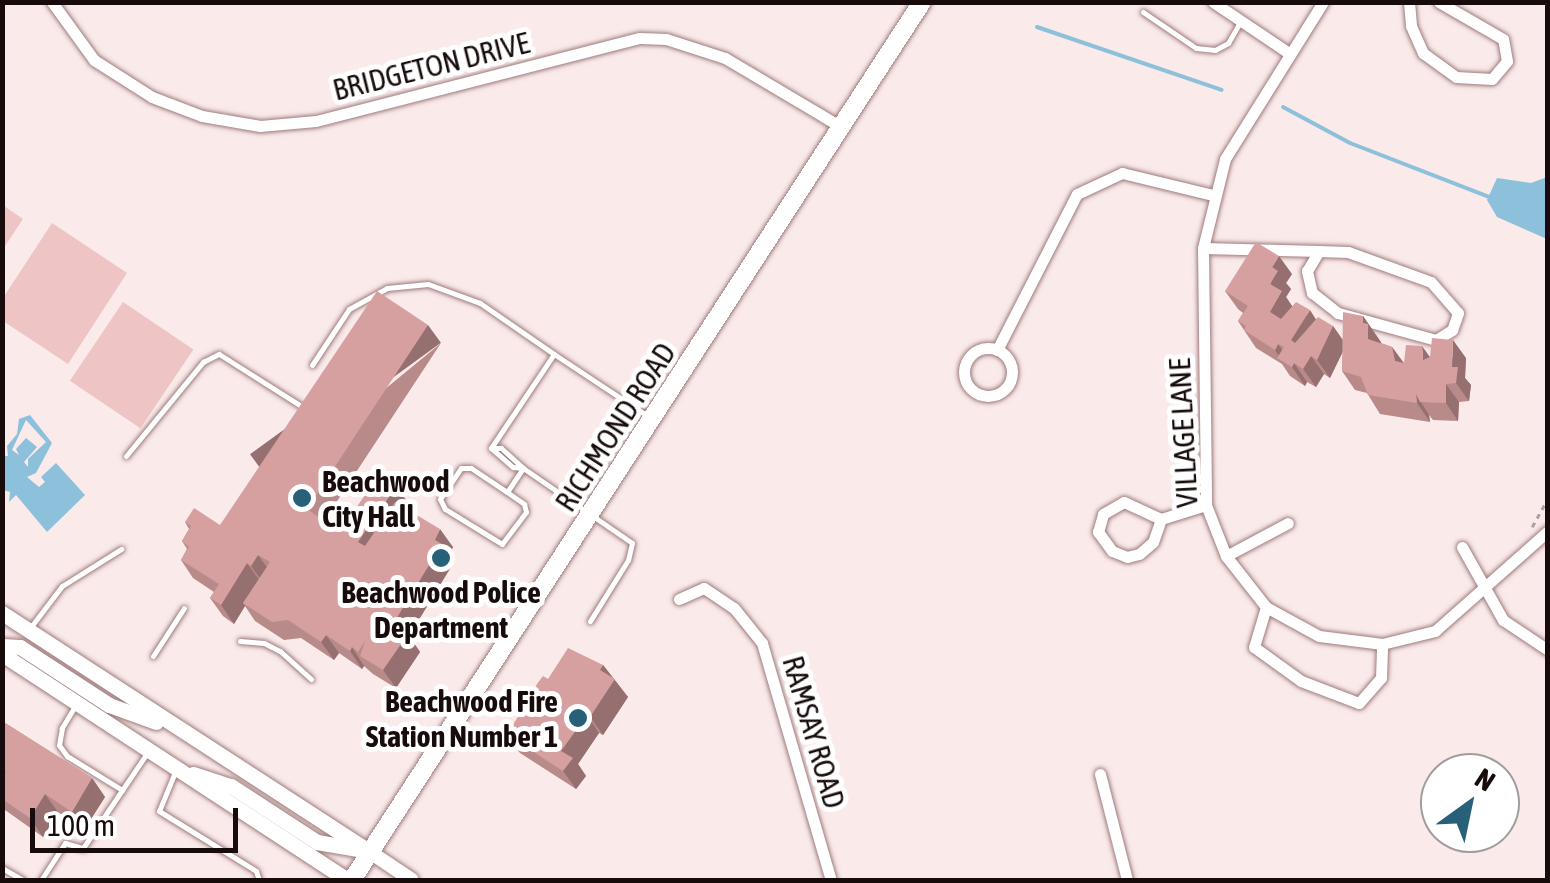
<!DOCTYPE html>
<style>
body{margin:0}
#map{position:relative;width:1550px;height:883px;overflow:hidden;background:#faeaea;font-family:"Asap Condensed",sans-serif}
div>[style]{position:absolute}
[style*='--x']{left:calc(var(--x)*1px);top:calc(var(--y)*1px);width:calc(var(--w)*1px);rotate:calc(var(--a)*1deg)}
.green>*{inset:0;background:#efc4c4;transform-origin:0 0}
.water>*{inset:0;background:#8dc0db}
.stream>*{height:4px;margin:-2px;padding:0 2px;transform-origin:2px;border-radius:2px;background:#8dc0db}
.path>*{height:2.5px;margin-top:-1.25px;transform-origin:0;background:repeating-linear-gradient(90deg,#afa0a0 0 5px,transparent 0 10px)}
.roads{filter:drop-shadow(0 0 2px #9f7b7c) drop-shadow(0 0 2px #9f7b7c)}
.service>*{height:5px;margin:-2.5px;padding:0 2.5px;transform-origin:2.5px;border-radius:2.5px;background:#fff}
.minor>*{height:11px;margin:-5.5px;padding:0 5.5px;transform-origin:5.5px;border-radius:5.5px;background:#fff}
.minor>.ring{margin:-5.5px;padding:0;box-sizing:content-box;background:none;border:11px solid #fff;border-radius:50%}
.tertiary>*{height:14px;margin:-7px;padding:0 7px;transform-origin:7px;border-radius:7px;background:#fff}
.secondary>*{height:15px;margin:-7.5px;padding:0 7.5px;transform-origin:7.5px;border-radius:7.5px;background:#fff}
.primary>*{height:18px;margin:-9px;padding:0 9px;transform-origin:9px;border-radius:9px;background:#fff}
.wall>*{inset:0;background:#b98a8a}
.shaded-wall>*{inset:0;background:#967070;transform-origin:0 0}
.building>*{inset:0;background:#d7a0a0}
.dots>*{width:28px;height:28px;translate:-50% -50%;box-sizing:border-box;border:5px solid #fff;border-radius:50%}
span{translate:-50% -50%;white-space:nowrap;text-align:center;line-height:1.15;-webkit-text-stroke:10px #fff;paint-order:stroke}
.street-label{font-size:30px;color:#170b0b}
.poi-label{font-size:30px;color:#170b0b;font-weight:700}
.left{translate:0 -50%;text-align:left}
.right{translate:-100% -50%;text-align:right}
.frame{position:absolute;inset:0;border:5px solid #170b0b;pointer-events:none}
.north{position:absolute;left:1420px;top:753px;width:100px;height:100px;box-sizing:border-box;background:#fff;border:2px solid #a29d9d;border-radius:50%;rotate:33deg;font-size:28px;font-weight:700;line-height:40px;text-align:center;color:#170b0b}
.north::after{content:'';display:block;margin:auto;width:35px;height:45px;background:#28607a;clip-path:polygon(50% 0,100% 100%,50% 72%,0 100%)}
.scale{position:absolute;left:30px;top:808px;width:208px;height:45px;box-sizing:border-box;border:5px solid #170b0b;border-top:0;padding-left:12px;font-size:30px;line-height:35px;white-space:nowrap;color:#170b0b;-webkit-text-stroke:8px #fff;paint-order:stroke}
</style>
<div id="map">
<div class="green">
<div style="clip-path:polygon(4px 206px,23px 219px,3px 249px,2px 208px)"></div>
<div style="clip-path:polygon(52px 223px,127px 273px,68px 364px,3px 321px,3px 298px)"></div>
<div style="left:123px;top:302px;width:85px;height:95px;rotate:34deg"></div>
</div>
<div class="water">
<div style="clip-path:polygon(1547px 177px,1547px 239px,1497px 217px,1487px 200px,1497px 178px,1531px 183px)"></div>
<div style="clip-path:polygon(evenodd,30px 415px,52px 443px,36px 473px,27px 477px,39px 487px,45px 482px,41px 477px,56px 463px,85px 495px,47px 532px,16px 495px,9px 502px,10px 492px,3px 490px,3px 456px,8px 456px,7px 446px,17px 434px,19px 419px,30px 415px,26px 420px,46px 442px,28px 459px,28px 467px,24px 462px,37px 447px,26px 438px,16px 449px,19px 455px,12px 450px,26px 420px)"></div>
</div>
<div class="stream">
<div style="--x:1037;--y:27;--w:195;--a:18.8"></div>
<div style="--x:1283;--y:107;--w:76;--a:28.2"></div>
<div style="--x:1350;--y:143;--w:149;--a:21.2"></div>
</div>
<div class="path">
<div style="--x:1532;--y:527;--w:33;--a:-61"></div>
</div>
<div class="roads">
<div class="service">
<div style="--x:1143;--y:12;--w:64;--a:34.2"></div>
<div style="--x:1196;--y:48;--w:19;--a:6"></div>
<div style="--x:1215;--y:50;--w:15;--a:-28"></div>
<div style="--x:1228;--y:43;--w:22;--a:-60"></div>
<div style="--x:312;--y:365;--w:67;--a:-56.5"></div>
<div style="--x:349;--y:309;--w:43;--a:-28.9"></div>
<div style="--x:387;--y:288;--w:41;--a:-5.6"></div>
<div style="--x:428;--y:284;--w:55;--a:20.1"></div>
<div style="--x:480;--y:303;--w:90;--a:34.6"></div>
<div style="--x:491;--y:448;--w:113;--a:-56.2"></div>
<div style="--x:554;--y:354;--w:110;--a:33.5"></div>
<div style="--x:491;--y:448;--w:10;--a:0"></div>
<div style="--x:501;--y:448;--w:30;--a:42"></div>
<div style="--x:491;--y:448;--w:29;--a:41"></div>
<div style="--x:513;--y:467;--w:10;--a:6"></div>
<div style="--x:126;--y:456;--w:122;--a:-50.7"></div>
<div style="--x:203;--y:362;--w:18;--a:-27"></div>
<div style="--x:219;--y:354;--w:103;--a:32.3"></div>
<div style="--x:507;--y:492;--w:21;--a:35"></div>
<div style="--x:524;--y:504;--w:8;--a:76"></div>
<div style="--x:526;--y:512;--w:40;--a:127"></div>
<div style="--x:502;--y:544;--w:67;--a:-148.4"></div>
<div style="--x:445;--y:509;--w:11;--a:-117"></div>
<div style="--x:440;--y:499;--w:37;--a:-56"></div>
<div style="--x:461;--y:468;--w:10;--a:0"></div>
<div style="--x:471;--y:468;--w:43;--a:33.7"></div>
<div style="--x:507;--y:492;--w:29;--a:-56"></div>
<div style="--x:523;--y:468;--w:132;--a:34.5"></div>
<div style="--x:632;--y:543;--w:17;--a:103"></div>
<div style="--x:628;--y:560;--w:72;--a:121.9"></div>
<div style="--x:30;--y:628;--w:53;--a:-52.7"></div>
<div style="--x:62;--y:586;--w:70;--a:-32.1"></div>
<div style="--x:240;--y:641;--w:24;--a:5"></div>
<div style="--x:264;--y:643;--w:18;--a:27"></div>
<div style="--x:280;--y:651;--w:42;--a:42.1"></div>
<div style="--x:153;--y:656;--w:57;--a:-57.1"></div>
<div style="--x:75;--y:706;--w:26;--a:121"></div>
<div style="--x:62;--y:728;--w:17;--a:100"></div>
<div style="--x:59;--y:745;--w:14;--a:54"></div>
<div style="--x:67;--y:756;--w:65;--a:31.7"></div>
<div style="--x:175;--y:772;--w:42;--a:112.3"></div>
<div style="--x:159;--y:811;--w:114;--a:31.7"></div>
<div style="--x:256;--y:871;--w:9;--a:72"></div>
<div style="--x:2;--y:868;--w:24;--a:30"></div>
<div style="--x:41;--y:880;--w:44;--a:-57"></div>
<div style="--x:65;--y:843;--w:19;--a:16"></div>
<div style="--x:83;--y:848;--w:115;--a:-56"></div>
</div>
<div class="minor">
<div style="--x:52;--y:2;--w:72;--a:54.1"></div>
<div style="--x:94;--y:60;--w:69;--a:32.5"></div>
<div style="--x:152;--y:97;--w:53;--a:20.8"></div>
<div style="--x:202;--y:116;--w:59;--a:9.8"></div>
<div style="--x:260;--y:126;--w:56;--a:-5.1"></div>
<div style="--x:316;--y:121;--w:334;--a:-14.4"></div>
<div style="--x:640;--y:38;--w:26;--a:2"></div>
<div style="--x:666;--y:39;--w:62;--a:17.9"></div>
<div style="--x:725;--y:58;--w:135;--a:30.7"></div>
<div style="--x:1213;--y:2;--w:92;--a:33.9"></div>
<div style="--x:1323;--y:2;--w:185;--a:122"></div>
<div style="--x:1225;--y:159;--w:92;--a:103.9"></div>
<div style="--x:1203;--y:248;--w:257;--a:89.3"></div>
<div style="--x:1206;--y:505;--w:55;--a:68.6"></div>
<div style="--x:1226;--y:556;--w:65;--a:51.9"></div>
<div style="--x:1266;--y:607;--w:60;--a:28.7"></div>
<div style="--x:1319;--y:636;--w:64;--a:7.2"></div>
<div style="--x:1382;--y:644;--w:55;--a:-13.8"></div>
<div style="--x:1435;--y:631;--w:151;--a:-41.5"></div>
<div style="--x:1409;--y:2;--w:24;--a:85"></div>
<div style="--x:1411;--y:26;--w:30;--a:66"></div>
<div style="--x:1423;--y:53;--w:41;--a:36"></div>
<div style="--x:1456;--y:77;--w:36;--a:3"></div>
<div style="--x:1492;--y:79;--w:23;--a:-50"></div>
<div style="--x:1507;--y:61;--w:22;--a:-100"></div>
<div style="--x:1503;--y:39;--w:74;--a:-150"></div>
<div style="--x:1203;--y:248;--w:116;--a:1.5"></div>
<div style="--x:1319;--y:251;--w:29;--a:2"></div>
<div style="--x:1348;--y:252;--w:88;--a:19.9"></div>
<div style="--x:1431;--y:282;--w:41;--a:48.9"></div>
<div style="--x:1458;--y:313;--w:18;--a:109"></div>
<div style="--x:1452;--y:330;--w:19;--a:148"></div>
<div style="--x:1436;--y:340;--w:102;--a:-164.6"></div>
<div style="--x:1338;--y:313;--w:33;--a:-142"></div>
<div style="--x:1312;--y:293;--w:23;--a:-103"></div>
<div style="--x:1307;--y:271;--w:23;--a:-59"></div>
<div class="ring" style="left:964px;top:348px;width:37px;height:37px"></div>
<div style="--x:997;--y:350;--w:175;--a:-62.9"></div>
<div style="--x:1077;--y:194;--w:50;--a:-25"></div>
<div style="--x:1122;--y:173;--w:94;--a:13.6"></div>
<div style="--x:1124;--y:502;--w:41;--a:24.7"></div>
<div style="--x:1161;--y:519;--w:24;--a:109"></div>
<div style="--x:1153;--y:542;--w:18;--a:139"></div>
<div style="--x:1139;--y:554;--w:12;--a:166"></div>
<div style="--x:1127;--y:557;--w:16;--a:-158"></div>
<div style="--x:1112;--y:551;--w:24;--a:-126"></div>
<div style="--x:1098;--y:532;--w:19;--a:-74"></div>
<div style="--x:1103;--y:514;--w:24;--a:-30"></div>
<div style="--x:1161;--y:519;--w:47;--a:-17.3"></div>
<div style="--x:1462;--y:547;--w:84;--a:60.7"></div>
<div style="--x:1503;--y:620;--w:54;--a:33.7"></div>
<div style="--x:1226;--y:556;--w:70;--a:-28"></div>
<div style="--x:679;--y:599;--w:27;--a:-24"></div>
<div style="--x:704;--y:588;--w:36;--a:34"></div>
<div style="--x:734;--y:608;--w:45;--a:51.3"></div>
<div style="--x:762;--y:643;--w:247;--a:73.8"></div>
<div style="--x:1266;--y:607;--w:42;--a:106.7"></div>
<div style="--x:1254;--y:647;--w:58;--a:35.9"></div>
<div style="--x:1301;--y:681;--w:62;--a:20.8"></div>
<div style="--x:1359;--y:703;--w:33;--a:-49"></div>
<div style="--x:1381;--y:678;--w:34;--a:-88"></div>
<div style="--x:1100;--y:774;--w:109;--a:75.7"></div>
</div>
<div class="tertiary">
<div style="--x:370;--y:852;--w:50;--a:33.7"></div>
</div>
<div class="secondary">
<div style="--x:2;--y:613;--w:439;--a:33"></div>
<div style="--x:2;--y:646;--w:18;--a:3"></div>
<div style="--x:20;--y:647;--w:106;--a:33.1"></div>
<div style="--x:109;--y:705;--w:50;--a:19.9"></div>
<div style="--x:2;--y:654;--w:413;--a:33.2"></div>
<div style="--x:193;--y:774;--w:40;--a:18"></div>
<div style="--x:231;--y:786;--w:103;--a:33.1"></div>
<div style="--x:317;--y:842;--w:40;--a:10"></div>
</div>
<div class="primary">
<div style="--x:352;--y:880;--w:1047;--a:-57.01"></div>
</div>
</div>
<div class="wall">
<div style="clip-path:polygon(1292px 274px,1286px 283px,1291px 289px,1286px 297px,1292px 306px,1316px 320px,1333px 326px,1343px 340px,1363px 316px,1381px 343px,1392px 347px,1404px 363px,1430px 357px,1466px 358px,1465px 378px,1471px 385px,1469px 401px,1459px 402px,1458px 421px,1433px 420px,1429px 415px,1430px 422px,1380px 414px,1367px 393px,1355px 390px,1342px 371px,1343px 351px,1330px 378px,1324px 374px,1316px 387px,1307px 382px,1305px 386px,1290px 376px,1282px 364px,1256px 348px,1238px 321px,1243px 313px,1238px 309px,1225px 291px)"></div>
<div style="clip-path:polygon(441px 343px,324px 521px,340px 532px,409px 504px,406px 509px,453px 547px,449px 555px,454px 562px,409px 636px,420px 652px,396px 688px,373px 674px,364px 666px,362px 669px,339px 653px,334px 660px,301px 638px,284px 640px,255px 621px,245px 606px,234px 624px,223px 616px,210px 598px,214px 592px,193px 578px,181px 560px,187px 549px,182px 541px,189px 529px,185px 522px,220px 525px)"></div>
<div style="clip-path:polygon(603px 665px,628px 697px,603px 735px,599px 733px,578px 764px,586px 776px,576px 789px,520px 753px,507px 735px,548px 679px)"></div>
<div style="clip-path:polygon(2px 721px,92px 778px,105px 797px,84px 830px,58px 812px,43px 837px,5px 810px,2px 806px)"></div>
</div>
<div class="shaded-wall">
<div style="clip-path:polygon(1279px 256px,1292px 274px,1286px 283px,1291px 289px,1286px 297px,1294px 309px,1283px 331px,1270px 312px,1272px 267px)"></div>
<div style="clip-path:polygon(1310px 310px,1322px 329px,1304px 358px,1291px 340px)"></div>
<div style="clip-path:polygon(1363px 316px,1381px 342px,1381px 357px,1368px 339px,1363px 323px)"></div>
<div style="left:428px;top:325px;width:22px;height:220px;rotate:54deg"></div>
<div style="clip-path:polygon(1333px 326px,1346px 345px,1330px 378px,1317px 360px)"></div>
<div style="clip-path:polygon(1453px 340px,1466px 358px,1465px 378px,1471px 385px,1469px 401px,1456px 383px,1452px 367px)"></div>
<div style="clip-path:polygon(1278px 344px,1291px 362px,1283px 362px,1275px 350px)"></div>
<div style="clip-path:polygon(1422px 346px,1435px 364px,1423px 360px)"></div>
<div style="clip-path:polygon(1392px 347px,1405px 365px,1395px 361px)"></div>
<div style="clip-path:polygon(1311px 356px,1324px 374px,1316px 387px,1303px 369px)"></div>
<div style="clip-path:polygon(1294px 363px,1307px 382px,1305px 386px,1292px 367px)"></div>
<div style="clip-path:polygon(1446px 384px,1459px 402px,1458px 421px,1446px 403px)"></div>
<div style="clip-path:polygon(1416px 394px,1429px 415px,1430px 422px,1417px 403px)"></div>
<div style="clip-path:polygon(396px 486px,409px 504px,371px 561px,358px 542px)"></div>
<div style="clip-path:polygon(440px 529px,453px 547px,449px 555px,454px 562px,409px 636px,420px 652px,396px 688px,383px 670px,393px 624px)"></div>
<div style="clip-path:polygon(258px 555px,271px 573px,264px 584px,251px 566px)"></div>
<div style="clip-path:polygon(247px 563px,260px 581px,243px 603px,245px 606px,234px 624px,221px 605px)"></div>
<div style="clip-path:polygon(326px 635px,339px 653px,334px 660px,321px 642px)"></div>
<div style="clip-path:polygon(352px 647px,364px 666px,362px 669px,350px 651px)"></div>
<div style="clip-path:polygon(603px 665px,628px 697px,603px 735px,590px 717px,600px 670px)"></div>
<div style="clip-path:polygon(587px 715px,599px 733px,578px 764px,586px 776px,576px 789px,563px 771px,561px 751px)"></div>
<div style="clip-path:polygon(92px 778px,105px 797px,84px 830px,72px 812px)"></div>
<div style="clip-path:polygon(45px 794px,58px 812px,43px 837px,30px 818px)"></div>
</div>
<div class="building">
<div style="clip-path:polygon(1256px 242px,1279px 256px,1272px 267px,1278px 271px,1270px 284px,1282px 291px,1270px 312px,1281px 319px,1296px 302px,1310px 310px,1291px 340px,1295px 343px,1318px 317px,1333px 326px,1317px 360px,1311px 356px,1303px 369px,1294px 363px,1292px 367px,1277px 358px,1284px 347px,1278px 344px,1275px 350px,1244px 330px,1246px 326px,1238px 321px,1248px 306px,1225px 291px)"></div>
<div style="clip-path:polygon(377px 291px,428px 325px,307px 509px,340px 532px,379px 474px,396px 486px,358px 542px,365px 546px,395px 502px,440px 529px,435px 540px,442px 544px,393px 624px,408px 634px,383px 670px,360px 656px,365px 641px,358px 652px,352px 647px,350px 651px,326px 635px,321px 642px,288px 620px,272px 622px,243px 603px,270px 562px,258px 555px,251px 566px,247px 563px,221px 605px,210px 598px,219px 584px,181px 560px,189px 547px,182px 541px,191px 526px,185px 522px,194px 508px,220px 525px)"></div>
<div style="clip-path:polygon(1343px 312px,1363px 316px,1363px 323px,1368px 324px,1368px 339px,1392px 347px,1395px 361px,1404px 363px,1406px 345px,1422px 346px,1423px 360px,1430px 357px,1432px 338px,1453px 340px,1452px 367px,1458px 367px,1456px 383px,1446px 384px,1446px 403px,1420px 402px,1416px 394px,1417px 403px,1368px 395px,1361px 377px,1342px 371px)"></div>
<div style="clip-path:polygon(568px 648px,603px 665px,600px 670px,615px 679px,590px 717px,587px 715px,561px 751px,573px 758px,563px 771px,507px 735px,537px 684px,543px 676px,548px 679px)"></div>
<div style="clip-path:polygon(2px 721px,92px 778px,72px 812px,45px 794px,30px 818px,2px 799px,2px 777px,6px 771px,2px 768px)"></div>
</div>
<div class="dots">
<div style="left:302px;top:498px;background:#28607a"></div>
<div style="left:441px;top:558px;background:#28607a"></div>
<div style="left:578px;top:718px;background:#28607a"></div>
</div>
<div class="street-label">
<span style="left:431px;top:66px;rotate:-14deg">BRIDGETON DRIVE</span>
<span style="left:615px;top:427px;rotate:-57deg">RICHMOND ROAD</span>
<span style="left:1183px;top:433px;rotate:-93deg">VILLAGE LANE</span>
<span style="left:814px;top:732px;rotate:74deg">RAMSAY ROAD</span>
</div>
<div class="poi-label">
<span class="left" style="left:322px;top:498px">Beachwood<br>City Hall</span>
<span style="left:441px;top:609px">Beachwood Police<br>Department</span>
<span class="right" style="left:558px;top:718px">Beachwood Fire<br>Station Number 1</span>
</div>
<div class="frame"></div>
<div class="north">N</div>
<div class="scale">100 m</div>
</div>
